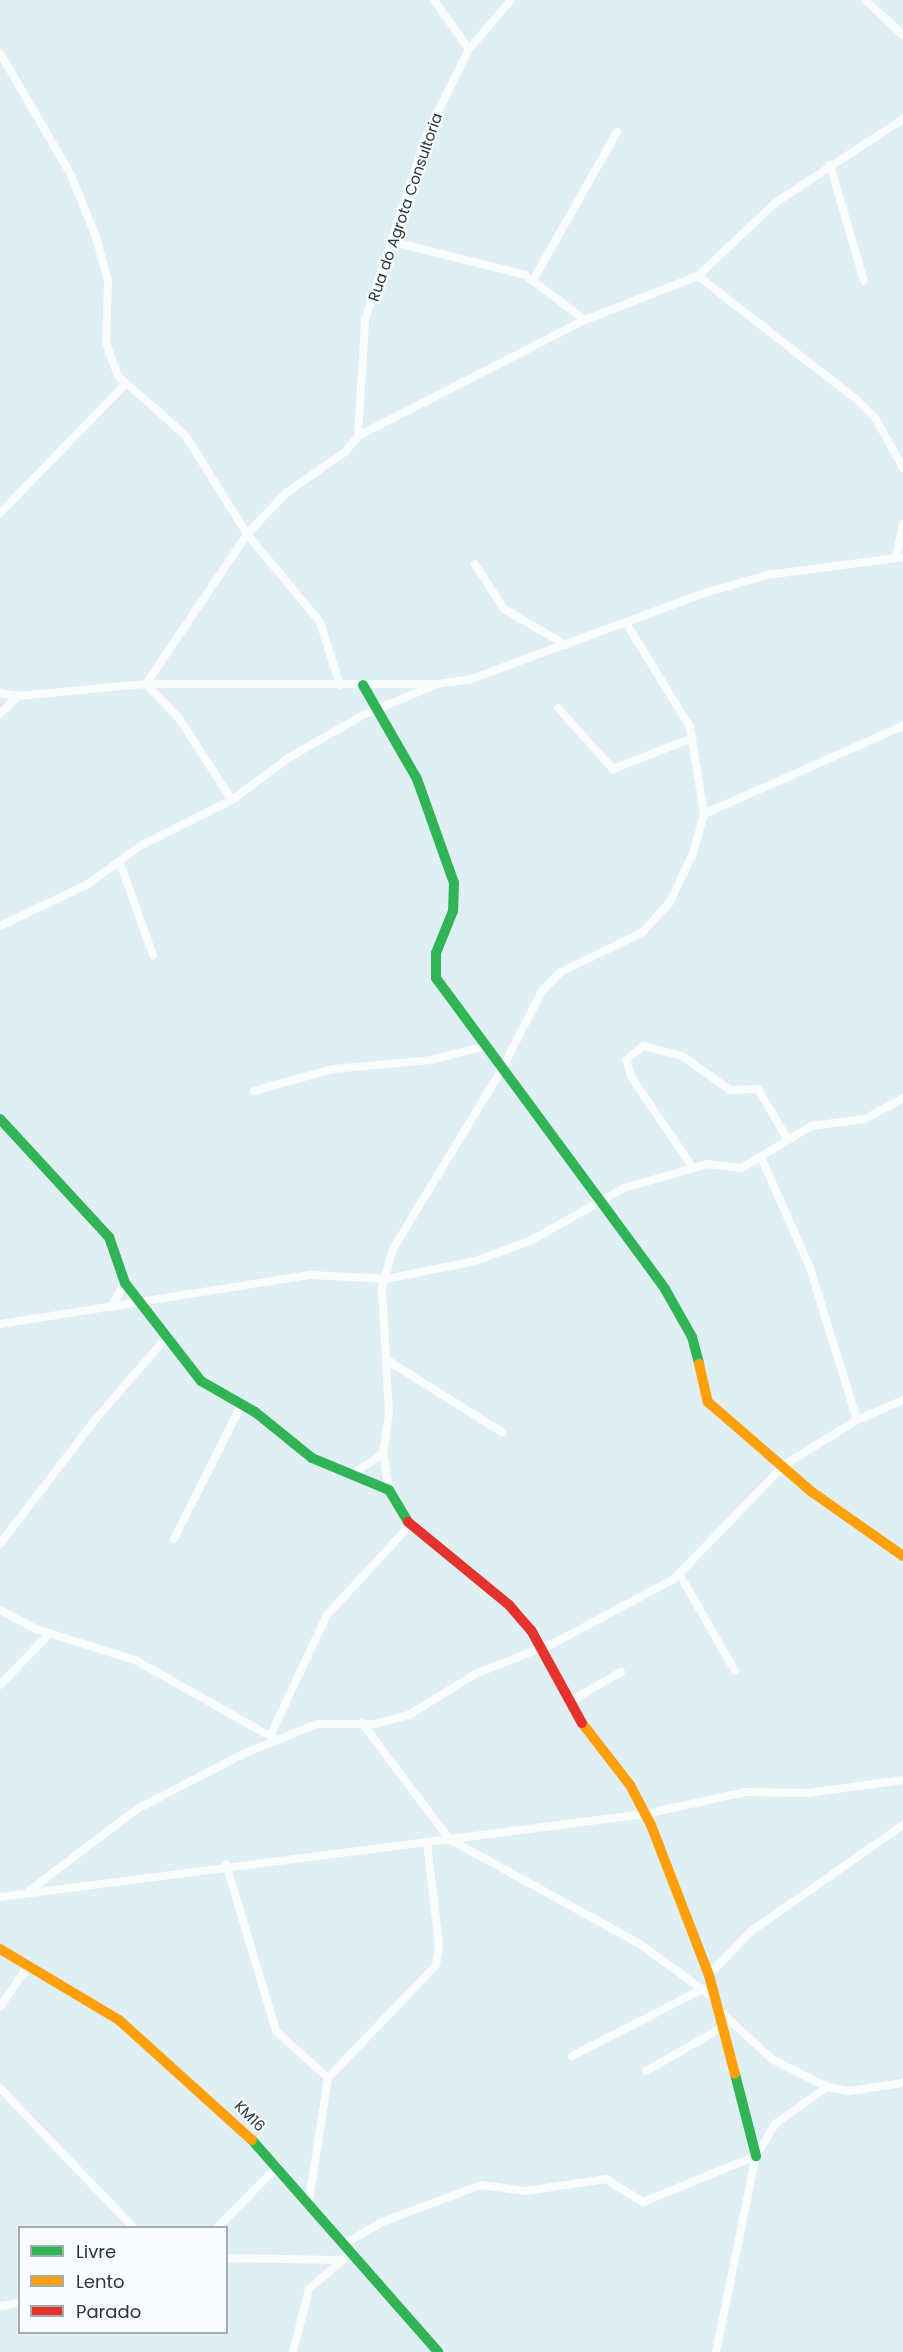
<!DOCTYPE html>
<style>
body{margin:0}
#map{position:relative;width:903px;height:2352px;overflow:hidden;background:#dfeff3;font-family:Poppins,sans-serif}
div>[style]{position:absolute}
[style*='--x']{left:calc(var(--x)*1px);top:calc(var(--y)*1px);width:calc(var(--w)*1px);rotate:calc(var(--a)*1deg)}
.street>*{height:8px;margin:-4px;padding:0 4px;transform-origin:4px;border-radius:4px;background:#fafdfd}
.fast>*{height:10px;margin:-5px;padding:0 5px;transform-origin:5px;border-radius:5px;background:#30b455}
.slow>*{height:10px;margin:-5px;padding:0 5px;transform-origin:5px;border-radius:5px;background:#ff9f0a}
.jam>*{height:10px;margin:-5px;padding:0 5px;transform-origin:5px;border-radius:5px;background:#e5322d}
span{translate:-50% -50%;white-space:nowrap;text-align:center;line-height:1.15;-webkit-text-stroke:4.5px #f7fdfe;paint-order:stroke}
.street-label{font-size:15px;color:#2b3639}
.legend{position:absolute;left:18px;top:2226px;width:210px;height:108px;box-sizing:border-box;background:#f7fdfe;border:2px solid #a5adaf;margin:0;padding:8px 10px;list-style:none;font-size:18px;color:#2b3639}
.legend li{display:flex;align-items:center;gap:12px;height:30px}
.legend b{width:30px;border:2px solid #a5adaf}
</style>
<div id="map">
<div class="street">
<div style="--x:434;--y:0;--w:60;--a:54.5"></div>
<div style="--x:865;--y:0;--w:52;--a:42.6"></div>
<div style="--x:0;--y:53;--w:141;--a:59.8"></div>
<div style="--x:71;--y:175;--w:67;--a:68"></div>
<div style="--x:96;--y:237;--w:46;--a:74.7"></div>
<div style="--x:108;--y:281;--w:62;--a:91.8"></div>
<div style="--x:106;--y:343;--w:35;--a:70"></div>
<div style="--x:118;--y:376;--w:89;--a:41.4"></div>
<div style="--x:185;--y:435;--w:117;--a:57.9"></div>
<div style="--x:247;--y:534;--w:114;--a:50.3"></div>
<div style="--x:320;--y:622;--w:66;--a:72.4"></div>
<div style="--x:830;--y:165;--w:121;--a:73.7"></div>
<div style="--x:393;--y:242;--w:136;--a:14"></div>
<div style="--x:525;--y:275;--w:75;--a:36.9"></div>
<div style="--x:698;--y:276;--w:200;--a:37.9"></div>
<div style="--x:856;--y:399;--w:28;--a:45"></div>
<div style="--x:876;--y:419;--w:56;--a:61.1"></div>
<div style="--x:533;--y:280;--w:170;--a:-60.4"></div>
<div style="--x:358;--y:436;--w:116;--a:-86.5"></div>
<div style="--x:365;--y:320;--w:196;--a:-71.6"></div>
<div style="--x:427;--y:134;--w:95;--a:-63.7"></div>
<div style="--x:469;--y:49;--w:65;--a:-49.4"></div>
<div style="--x:0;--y:513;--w:179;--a:-45.7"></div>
<div style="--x:896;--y:557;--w:34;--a:-78"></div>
<div style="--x:475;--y:564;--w:54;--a:57.2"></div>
<div style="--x:504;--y:609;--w:72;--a:30.1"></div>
<div style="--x:146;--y:684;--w:181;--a:-56"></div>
<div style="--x:247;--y:534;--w:57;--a:-46.4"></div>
<div style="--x:286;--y:493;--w:72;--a:-34.8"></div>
<div style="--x:345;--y:452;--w:21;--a:-51"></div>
<div style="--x:358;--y:436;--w:255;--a:-27.1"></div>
<div style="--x:585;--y:320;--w:121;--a:-21.3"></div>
<div style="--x:698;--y:276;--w:106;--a:-43.5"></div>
<div style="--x:775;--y:203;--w:153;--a:-33.3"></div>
<div style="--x:146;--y:684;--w:46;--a:45.9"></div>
<div style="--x:178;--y:717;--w:99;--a:57"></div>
<div style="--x:0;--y:693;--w:18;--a:9"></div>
<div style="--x:558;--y:708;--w:82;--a:48"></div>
<div style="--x:613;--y:769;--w:85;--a:-21.4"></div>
<div style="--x:0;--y:714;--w:25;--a:-45"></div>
<div style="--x:18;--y:696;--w:129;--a:-5.4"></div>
<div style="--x:146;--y:684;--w:291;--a:0"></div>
<div style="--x:437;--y:684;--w:34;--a:-8"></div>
<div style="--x:471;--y:679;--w:252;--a:-20.2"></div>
<div style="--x:708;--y:592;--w:61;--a:-16.1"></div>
<div style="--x:767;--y:575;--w:137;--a:-7.5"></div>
<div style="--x:704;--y:814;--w:218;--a:-23.9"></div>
<div style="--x:120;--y:863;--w:98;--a:70.3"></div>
<div style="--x:0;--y:926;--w:98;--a:-25.5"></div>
<div style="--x:88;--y:884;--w:64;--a:-36.2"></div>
<div style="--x:140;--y:846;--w:103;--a:-26.6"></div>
<div style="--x:232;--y:800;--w:72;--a:-36.6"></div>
<div style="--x:290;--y:757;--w:84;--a:-29.9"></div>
<div style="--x:363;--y:715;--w:76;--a:-22.5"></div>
<div style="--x:254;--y:1091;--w:82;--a:-15.6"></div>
<div style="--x:333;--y:1069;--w:98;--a:-5.2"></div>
<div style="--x:431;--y:1060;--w:57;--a:-14.3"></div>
<div style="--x:761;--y:1157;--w:121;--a:66.2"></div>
<div style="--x:810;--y:1268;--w:159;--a:72.8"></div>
<div style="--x:693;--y:1168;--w:109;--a:-124.1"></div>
<div style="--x:632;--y:1078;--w:19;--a:-108"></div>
<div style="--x:626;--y:1060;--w:22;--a:-39"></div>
<div style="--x:643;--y:1046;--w:40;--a:14.4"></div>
<div style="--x:682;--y:1056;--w:59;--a:35.3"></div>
<div style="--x:730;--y:1090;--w:28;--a:-2"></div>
<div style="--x:758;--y:1089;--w:59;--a:59.5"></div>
<div style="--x:111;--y:1307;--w:28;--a:-60"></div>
<div style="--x:0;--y:1324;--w:315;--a:-9"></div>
<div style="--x:311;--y:1275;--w:75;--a:3.1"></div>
<div style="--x:386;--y:1279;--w:91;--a:-11.4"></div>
<div style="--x:475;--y:1261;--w:59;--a:-20"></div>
<div style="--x:530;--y:1241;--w:108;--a:-29.4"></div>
<div style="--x:624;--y:1188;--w:87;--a:-15.9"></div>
<div style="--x:708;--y:1164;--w:34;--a:7"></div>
<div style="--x:742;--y:1168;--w:81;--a:-31.3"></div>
<div style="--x:811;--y:1126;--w:54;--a:-7.4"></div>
<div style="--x:865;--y:1119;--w:43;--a:-28.9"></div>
<div style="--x:387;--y:1360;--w:136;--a:32.1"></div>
<div style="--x:353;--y:1474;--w:36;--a:-34"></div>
<div style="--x:389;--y:1490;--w:36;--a:-99"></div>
<div style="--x:383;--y:1454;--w:40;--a:-81.5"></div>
<div style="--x:389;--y:1414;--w:126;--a:-93.2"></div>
<div style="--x:382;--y:1288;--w:41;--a:-74.2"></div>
<div style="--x:393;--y:1249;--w:210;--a:-58.8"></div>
<div style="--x:502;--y:1069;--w:88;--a:-62.9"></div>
<div style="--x:542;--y:991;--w:27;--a:-45"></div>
<div style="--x:561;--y:972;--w:91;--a:-26"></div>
<div style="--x:643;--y:932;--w:40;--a:-48"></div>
<div style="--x:670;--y:902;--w:54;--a:-64.9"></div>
<div style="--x:693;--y:853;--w:41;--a:-74.2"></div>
<div style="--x:704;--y:814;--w:88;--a:-99.1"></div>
<div style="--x:690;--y:727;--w:122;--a:-121.6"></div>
<div style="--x:174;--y:1539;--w:150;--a:-63.4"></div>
<div style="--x:0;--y:1544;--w:155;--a:-52.6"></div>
<div style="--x:94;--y:1421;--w:108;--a:-49.1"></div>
<div style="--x:680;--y:1575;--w:111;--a:60.2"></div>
<div style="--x:0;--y:1610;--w:41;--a:27.8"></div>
<div style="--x:36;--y:1629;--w:104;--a:17.4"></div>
<div style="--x:135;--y:1660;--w:163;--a:29.4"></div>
<div style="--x:0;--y:1685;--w:72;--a:-46.1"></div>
<div style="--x:569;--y:1702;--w:60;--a:-30"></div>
<div style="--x:362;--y:1723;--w:145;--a:53.1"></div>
<div style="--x:449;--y:1839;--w:218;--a:28.8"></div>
<div style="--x:640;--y:1944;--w:92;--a:36.1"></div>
<div style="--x:270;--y:1736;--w:134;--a:-64.8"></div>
<div style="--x:327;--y:1615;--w:122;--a:-47.3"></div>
<div style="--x:226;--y:1864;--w:174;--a:73.3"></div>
<div style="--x:276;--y:2031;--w:70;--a:42.1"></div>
<div style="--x:29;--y:1891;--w:136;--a:-37.2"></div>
<div style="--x:137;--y:1809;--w:119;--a:-27.4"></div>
<div style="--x:243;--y:1754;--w:80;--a:-22.1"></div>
<div style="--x:317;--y:1724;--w:58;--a:0"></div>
<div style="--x:375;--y:1724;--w:35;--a:-15"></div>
<div style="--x:409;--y:1715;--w:78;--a:-31.8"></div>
<div style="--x:475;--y:1674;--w:85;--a:-21.4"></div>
<div style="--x:554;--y:1643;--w:136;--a:-28.1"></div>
<div style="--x:674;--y:1579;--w:158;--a:-46"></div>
<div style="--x:784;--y:1465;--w:86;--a:-31.7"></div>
<div style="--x:857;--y:1420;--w:50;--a:-23.5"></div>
<div style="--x:0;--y:1897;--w:650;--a:-7.33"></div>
<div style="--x:645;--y:1814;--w:102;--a:-12.4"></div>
<div style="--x:745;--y:1792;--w:63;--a:0.9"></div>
<div style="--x:808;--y:1793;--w:96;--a:-7.8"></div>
<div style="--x:709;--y:1975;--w:59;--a:-46.4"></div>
<div style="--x:750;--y:1932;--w:187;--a:-35"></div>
<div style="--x:0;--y:2007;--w:51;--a:-55.4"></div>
<div style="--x:721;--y:2012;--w:69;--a:42.7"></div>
<div style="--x:772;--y:2059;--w:62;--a:27"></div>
<div style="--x:827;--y:2087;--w:22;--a:10"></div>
<div style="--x:849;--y:2091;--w:55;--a:-8.4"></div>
<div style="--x:572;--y:2056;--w:147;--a:-27.1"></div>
<div style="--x:646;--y:2071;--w:86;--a:-29.8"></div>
<div style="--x:0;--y:2088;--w:194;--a:46.3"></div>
<div style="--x:309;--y:2201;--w:124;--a:-81.2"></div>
<div style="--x:328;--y:2078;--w:156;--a:-46.3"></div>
<div style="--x:436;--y:1965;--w:20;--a:-81"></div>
<div style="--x:439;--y:1945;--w:103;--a:-96.7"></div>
<div style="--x:217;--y:2228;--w:87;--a:-45.5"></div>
<div style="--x:346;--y:2243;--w:42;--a:-30.3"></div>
<div style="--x:382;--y:2222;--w:106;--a:-20.5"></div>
<div style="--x:481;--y:2185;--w:45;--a:7.6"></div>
<div style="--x:526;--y:2191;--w:81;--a:-8.5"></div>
<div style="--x:606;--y:2179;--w:44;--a:31.9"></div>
<div style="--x:643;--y:2202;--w:122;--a:-22.2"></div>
<div style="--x:226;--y:2258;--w:112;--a:1"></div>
<div style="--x:0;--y:2306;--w:20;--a:-9"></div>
<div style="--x:293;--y:2352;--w:65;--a:-75.7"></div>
<div style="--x:309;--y:2289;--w:58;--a:-40.8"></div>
<div style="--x:716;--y:2352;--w:200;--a:-78.5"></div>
<div style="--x:756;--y:2156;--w:37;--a:-59"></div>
<div style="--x:775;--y:2124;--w:64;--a:-35.4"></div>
</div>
<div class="fast">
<div style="--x:363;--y:685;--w:108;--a:60.1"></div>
<div style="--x:417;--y:779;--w:110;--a:70.4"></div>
<div style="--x:454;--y:883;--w:28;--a:92"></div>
<div style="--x:453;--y:911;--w:45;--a:112"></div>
<div style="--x:436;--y:953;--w:25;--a:90"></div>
<div style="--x:436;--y:978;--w:386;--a:53.6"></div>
<div style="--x:665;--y:1289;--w:55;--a:60.6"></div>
<div style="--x:692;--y:1337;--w:28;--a:75"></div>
<div style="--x:0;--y:1119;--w:161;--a:47.3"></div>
<div style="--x:109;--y:1237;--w:49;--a:70.8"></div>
<div style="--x:125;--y:1283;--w:124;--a:52.2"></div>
<div style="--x:201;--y:1381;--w:62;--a:29.9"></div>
<div style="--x:255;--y:1412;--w:73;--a:38.9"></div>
<div style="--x:312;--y:1458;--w:83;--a:22.6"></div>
<div style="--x:389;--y:1490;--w:37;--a:59"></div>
<div style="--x:735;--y:2074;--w:85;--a:75.6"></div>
<div style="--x:252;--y:2140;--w:282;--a:48.7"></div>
</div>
<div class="slow">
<div style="--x:699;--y:1364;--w:39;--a:77"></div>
<div style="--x:708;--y:1402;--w:138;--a:40.9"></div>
<div style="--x:812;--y:1492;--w:111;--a:35.1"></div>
<div style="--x:582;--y:1723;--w:78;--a:52.3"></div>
<div style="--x:630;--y:1785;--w:45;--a:62.3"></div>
<div style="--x:651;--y:1825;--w:161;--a:68.9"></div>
<div style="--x:709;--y:1975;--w:102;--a:75.3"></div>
<div style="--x:0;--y:1949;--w:139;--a:30.8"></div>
<div style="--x:119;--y:2020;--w:179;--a:42.1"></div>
</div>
<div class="jam">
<div style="--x:408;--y:1522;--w:131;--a:39.4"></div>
<div style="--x:509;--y:1605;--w:33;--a:49"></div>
<div style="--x:531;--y:1630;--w:106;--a:61.3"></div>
</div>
<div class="street-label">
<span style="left:405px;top:207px;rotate:-71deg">Rua do Agrota Consultoria</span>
<span style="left:250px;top:2116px;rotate:45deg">KM16</span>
</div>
<ul class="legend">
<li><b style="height:8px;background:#30b455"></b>Livre</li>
<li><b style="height:8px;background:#ff9f0a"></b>Lento</li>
<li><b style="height:8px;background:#e5322d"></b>Parado</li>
</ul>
</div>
